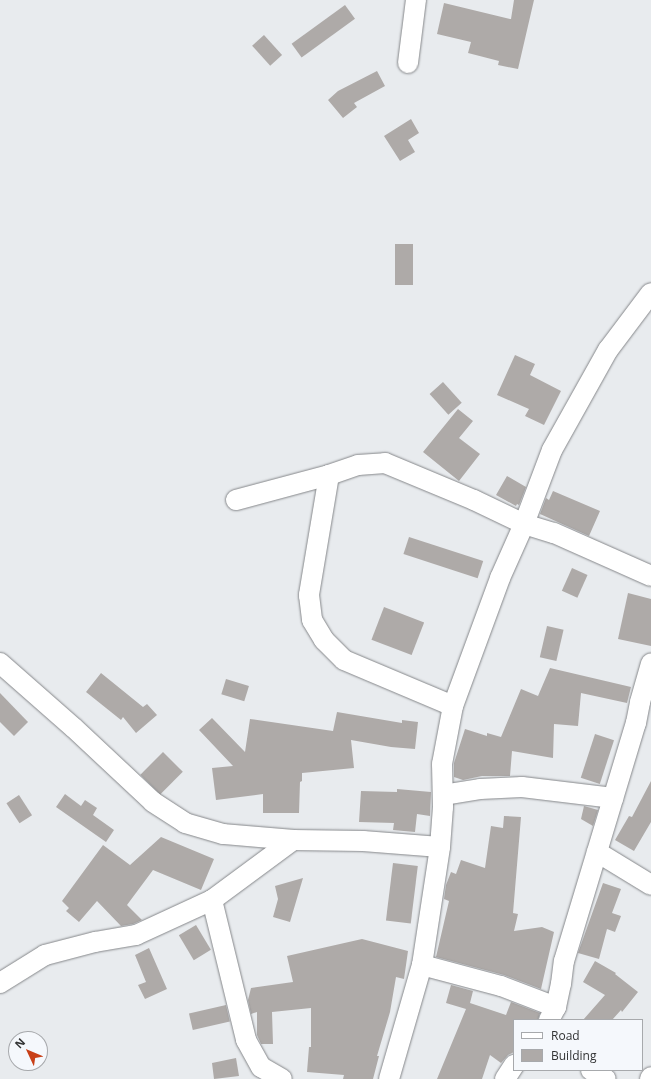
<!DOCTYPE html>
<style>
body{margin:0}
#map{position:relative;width:651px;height:1079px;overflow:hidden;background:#e8ebee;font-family:"Open Sans",sans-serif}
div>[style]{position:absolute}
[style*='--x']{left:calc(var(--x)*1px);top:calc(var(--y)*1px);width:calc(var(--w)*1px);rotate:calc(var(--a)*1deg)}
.building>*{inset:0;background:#aeaaa8;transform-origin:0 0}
.roads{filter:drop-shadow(0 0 1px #85878a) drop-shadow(0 0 1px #85878a)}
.minor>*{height:20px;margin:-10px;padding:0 10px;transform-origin:10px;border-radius:10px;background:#fff}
span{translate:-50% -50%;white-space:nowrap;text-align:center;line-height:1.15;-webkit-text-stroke:3.5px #f5f8fc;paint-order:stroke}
.legend{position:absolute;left:513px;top:1019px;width:130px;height:52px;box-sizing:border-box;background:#f5f8fc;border:1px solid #a7a9ac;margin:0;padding:5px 7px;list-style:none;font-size:12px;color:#323334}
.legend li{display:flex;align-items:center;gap:8px;height:20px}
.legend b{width:20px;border:1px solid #a7a9ac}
.north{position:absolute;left:8px;top:1031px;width:40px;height:40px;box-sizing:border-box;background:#f5f8fc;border:1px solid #a7a9ac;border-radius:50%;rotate:314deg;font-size:11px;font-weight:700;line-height:16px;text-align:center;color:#323334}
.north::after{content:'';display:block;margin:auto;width:14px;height:18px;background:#c83f17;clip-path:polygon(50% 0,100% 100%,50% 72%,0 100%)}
</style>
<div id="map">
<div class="building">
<div style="clip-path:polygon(514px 0,534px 0,518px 69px,498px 65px,499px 61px,468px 53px,471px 42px,437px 34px,444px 3px,510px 19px,511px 19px)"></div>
<div style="left:345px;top:5px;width:17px;height:66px;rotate:54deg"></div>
<div style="left:264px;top:35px;width:27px;height:16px;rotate:48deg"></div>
<div style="clip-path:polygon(377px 71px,385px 86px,354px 103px,357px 107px,343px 118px,328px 100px,338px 91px)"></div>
<div style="clip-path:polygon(411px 119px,419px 133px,408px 140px,415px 152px,400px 161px,384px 136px)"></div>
<div style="left:395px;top:244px;width:18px;height:41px"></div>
<div style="clip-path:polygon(515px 355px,535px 364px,530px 375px,561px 391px,544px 425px,525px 416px,529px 409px,497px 395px)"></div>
<div style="left:443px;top:382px;width:28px;height:18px;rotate:48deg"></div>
<div style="clip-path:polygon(458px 409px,473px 421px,459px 438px,480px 454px,459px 481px,423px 452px)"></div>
<div style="clip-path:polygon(507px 476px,526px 487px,519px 505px,517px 504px,516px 506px,496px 495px)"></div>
<div style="clip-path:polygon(553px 491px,600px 511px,589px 536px,540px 514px,546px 498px,549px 500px)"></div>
<div style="left:409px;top:537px;width:78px;height:18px;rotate:18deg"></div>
<div style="left:572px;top:568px;width:17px;height:25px;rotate:24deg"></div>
<div style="clip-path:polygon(628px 593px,651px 599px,651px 646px,618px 639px)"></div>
<div style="left:384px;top:607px;width:43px;height:35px;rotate:21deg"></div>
<div style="left:547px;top:626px;width:17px;height:32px;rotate:13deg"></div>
<div style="clip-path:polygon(550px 668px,631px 687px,627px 703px,581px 693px,578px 726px,554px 724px,553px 758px,512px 751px,510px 776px,482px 776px,463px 780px,454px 777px,454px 763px,465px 729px,487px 736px,487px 733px,501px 737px,521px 689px,538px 696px)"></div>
<div style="clip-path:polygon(101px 673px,143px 707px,147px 704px,157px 715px,136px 733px,123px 717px,121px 720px,86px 692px)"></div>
<div style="left:226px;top:679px;width:24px;height:16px;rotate:17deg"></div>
<div style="clip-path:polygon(0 693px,28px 722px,14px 736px,0 722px)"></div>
<div style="clip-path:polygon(337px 712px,402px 723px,402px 720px,418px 722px,415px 749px,391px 747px,351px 740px,354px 768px,302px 773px,302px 781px,300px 782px,299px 813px,263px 813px,263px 794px,216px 800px,212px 768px,233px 766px,199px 730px,212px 718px,245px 752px,250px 719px,333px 731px)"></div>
<div style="left:595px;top:734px;width:20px;height:46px;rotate:18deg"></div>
<div style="left:163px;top:752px;width:28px;height:32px;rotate:45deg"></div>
<div style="clip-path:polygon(651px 781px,651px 822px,634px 851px,615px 840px,629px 816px,632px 817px)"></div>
<div style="clip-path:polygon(397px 789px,431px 792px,430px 816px,417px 814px,415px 832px,393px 830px,394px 823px,359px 822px,361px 791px,397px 792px)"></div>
<div style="clip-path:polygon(65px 794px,81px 806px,85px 800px,97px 808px,93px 815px,114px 830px,106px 842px,56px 807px)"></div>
<div style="left:19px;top:795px;width:24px;height:15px;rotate:57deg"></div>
<div style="clip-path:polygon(584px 806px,598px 810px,593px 826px,581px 819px)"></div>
<div style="clip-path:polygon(504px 816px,521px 817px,513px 913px,518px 914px,514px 931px,542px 927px,554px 932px,541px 989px,504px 975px,436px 957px,449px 901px,444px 899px,446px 885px,451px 872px,456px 874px,461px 860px,485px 868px,491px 826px,503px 828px)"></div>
<div style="clip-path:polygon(161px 837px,214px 859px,201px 890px,153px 870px,127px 905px,142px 920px,133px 924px,121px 926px,97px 901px,79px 922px,66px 911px,69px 908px,62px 901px,103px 845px,130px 865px)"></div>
<div style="left:393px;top:863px;width:25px;height:58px;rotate:7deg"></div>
<div style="clip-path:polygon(303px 878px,290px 922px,273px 917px,278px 899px,275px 886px)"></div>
<div style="clip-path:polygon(603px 883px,621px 889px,612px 913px,621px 916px,615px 932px,607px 929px,599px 959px,578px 953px)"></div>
<div style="left:196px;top:925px;width:29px;height:20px;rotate:59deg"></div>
<div style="clip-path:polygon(362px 939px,408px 951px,404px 979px,396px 977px,390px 1012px,377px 1056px,379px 1056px,373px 1079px,343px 1079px,344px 1075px,307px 1072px,309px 1047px,311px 1047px,311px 1008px,272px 1012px,273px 1044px,261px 1044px,257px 1035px,257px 1012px,251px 1014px,248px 1000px,251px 988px,293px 982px,287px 956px)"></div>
<div style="clip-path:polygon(149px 948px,167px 989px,145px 999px,138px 985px,146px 982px,135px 955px)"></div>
<div style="clip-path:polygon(595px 961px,616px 973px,615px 974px,638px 992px,622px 1012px,621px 1010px,612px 1020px,583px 1020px,605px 995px,583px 982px)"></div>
<div style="clip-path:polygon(451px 985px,473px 991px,470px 1003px,506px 1015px,511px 1002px,540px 1013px,538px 1020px,514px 1020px,514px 1052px,508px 1055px,501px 1063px,490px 1055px,482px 1079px,437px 1079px,466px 1009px,446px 1003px)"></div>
<div style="left:226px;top:1005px;width:17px;height:38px;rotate:77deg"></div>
<div style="clip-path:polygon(236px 1058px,239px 1076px,214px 1079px,212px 1063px)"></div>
</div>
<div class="roads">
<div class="minor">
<div style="--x:408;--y:63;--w:64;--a:-82.8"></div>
<div style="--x:329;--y:475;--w:122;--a:99.5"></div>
<div style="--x:309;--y:595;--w:25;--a:83"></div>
<div style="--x:312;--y:620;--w:23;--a:59"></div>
<div style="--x:324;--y:640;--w:28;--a:45"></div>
<div style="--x:344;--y:660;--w:118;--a:22.9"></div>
<div style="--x:236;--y:500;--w:96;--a:-15"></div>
<div style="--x:329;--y:475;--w:31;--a:-19"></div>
<div style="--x:358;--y:465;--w:27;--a:-4"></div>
<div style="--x:385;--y:463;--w:96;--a:22.6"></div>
<div style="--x:474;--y:500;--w:55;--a:25.6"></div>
<div style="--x:524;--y:524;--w:31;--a:17"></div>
<div style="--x:554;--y:533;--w:106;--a:23.9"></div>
<div style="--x:0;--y:663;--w:98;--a:41.3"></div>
<div style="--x:74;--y:728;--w:108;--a:43.1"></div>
<div style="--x:153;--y:802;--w:38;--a:33"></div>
<div style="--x:185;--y:823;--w:40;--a:16"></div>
<div style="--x:223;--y:834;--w:70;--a:4.9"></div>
<div style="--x:443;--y:795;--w:37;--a:-9"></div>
<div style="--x:480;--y:789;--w:42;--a:-2.7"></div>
<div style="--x:522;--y:787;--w:92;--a:6.9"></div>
<div style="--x:597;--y:852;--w:63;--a:31.4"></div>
<div style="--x:212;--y:900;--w:144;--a:76.3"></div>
<div style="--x:246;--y:1040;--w:31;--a:61"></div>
<div style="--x:261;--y:1067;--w:24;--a:30"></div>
<div style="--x:422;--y:965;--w:82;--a:14.9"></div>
<div style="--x:501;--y:986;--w:59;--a:20.9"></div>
<div style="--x:0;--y:983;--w:53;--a:-31.9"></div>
<div style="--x:45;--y:955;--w:52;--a:-14.6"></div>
<div style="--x:95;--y:942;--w:42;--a:-9.7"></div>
<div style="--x:136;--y:935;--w:84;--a:-24.7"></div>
<div style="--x:212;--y:900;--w:101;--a:-36.5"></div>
<div style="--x:293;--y:840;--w:70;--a:0.8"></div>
<div style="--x:363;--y:841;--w:77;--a:4.5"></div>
<div style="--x:549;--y:1020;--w:15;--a:-62"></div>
<div style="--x:556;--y:1007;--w:24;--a:-78"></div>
<div style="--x:561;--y:984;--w:23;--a:-83"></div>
<div style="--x:564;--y:961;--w:249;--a:-73.2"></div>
<div style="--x:636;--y:723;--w:21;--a:-79"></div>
<div style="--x:640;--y:702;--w:40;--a:-74"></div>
<div style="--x:591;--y:1070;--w:17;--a:31"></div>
<div style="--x:389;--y:1079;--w:119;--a:-73.9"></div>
<div style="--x:422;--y:965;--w:119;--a:-81.3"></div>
<div style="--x:440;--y:847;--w:40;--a:-85.7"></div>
<div style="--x:443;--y:807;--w:43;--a:-91.3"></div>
<div style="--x:442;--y:764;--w:59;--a:-79.3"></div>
<div style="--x:453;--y:706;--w:136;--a:-69.8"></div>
<div style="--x:500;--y:578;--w:59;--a:-66"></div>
<div style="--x:524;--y:524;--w:79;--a:-69.3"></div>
<div style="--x:552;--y:450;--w:115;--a:-60.8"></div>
<div style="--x:608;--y:350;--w:71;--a:-53"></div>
<div style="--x:505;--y:1079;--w:17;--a:-57"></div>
<div style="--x:650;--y:1079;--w:2;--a:-63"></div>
</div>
</div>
<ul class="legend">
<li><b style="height:5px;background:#fff"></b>Road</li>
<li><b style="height:11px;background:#aeaaa8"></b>Building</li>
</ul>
<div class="north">N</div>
</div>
